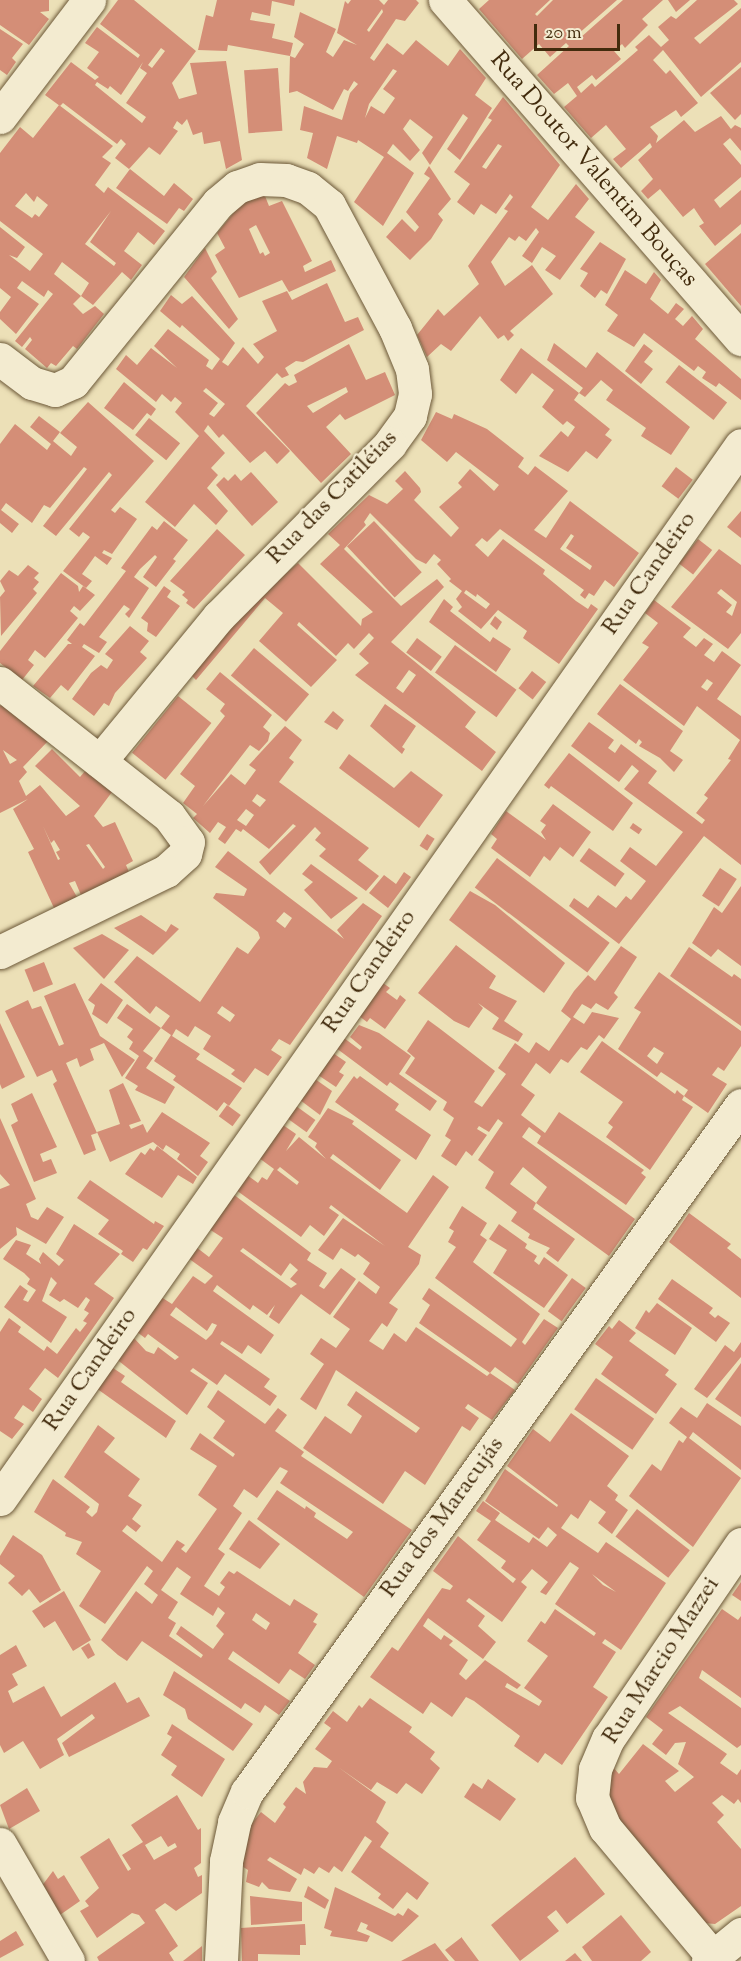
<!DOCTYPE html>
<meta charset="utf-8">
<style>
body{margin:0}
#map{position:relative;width:741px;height:1961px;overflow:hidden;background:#ece0b7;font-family:"Sorts Mill Goudy",serif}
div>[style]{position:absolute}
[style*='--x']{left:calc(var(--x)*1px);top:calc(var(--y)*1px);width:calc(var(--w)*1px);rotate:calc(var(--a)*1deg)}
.building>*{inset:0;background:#d48e77;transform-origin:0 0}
.roads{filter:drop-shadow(0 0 2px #6c5838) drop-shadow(0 0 2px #6c5838)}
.street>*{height:33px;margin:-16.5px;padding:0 16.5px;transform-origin:16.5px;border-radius:16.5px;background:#f3ebd0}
span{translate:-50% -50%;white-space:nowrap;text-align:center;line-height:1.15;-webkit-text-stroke:4.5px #f3ebd0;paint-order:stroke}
.street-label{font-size:24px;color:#422b0d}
.scale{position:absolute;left:534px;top:24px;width:86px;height:27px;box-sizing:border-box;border:3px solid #422b0d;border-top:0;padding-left:8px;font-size:18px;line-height:21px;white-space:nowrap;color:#422b0d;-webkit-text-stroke:4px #f3ebd0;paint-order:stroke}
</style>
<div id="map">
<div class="building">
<div style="clip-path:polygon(0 0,49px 0,49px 11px,40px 12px,49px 19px,29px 45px,0 25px)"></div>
<div style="clip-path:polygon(evenodd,118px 0,134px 0,196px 51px,172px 83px,179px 99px,197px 94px,190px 63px,226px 61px,242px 160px,226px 169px,220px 141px,204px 144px,202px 132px,193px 135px,187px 119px,182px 125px,177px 121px,173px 128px,178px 131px,160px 155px,149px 147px,129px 169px,115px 158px,126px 144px,121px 139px,117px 144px,63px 103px,60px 106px,45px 95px,71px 62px,95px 80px,99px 77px,87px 68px,99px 52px,85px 43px,97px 27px,138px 58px,140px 55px,100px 24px,118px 0,161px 48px,165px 51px,152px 68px,148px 65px,161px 48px,118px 0,143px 62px,140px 68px,147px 73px,126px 103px,146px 117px,142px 123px,95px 85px,97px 82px,108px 89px,110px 86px,121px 95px,143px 62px)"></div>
<div style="clip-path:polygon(217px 0,295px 0,294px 6px,272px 1px,270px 16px,252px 12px,250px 20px,275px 24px,272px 38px,293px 43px,290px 56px,228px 45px,227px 51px,198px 50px,206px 15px,213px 17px)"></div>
<div style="clip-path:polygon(evenodd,351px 0,379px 0,384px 5px,388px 0,416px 0,419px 3px,405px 21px,396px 19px,370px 58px,374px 61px,387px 43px,403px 55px,416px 40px,448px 66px,460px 49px,486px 78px,475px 95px,492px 108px,460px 160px,447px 149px,468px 118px,463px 114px,430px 165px,422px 153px,433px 137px,410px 119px,403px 129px,420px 150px,410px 161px,393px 144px,387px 153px,414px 173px,383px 226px,354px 202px,384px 157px,358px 140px,357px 143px,337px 136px,327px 169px,307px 158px,313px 133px,300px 130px,304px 106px,342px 120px,350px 93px,358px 84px,354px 81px,348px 91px,344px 89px,333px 110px,297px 91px,289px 93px,290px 56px,295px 58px,304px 44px,294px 37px,300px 12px,336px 29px,326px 52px,333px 57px,344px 40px,357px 45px,337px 33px,345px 1px,348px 4px,351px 0,382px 9px,383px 12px,369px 32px,367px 30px,382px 9px,351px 0,393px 69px,397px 71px,383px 89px,395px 98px,384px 114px,371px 106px,365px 118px,369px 104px,393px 69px)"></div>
<div style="clip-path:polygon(489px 0,550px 0,535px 14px,537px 16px,553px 0,617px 0,577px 35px,580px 38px,623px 0,663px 0,642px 19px,648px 25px,625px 48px,622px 44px,614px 51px,621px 59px,596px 80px,592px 75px,577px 87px,581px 93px,592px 83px,595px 87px,638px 50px,635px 47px,649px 35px,661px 47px,669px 40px,658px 27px,671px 16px,676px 19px,697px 0,734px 0,738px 4px,694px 38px,700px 44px,741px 8px,741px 62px,701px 97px,663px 50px,653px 60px,666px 74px,670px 70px,698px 103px,681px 117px,676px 110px,650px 127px,658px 136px,656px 143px,684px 120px,695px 132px,721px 116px,731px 129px,735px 125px,741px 128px,741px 151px,730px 138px,723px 144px,741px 165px,741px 177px,714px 200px,720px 208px,741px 190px,741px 224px,715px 246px,699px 226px,704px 223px,694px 208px,683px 217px,660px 189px,648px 199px,641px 191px,653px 179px,638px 160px,652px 147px,650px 143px,621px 168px,613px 159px,626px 149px,606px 125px,591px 138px,564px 107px,577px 96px,568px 83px,554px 94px,537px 75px,569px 46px,566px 43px,550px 57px,539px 44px,522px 59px,479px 9px)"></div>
<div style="clip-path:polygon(668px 0,690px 0,676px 12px)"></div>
<div style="clip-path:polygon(0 29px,23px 44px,12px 58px,16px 62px,7px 75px,0 70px)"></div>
<div style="clip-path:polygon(741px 67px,741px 114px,735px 120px,710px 93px)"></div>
<div style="left:278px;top:68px;width:63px;height:34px;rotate:86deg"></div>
<div style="clip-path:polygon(evenodd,503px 97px,560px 165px,531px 207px,548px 220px,576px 184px,589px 199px,575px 217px,595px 232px,560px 280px,545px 270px,556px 256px,542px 247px,532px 263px,522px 256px,539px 232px,536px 228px,526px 241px,519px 236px,515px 241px,509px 237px,491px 262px,505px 286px,532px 265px,553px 294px,510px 331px,514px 335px,508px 341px,504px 335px,498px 339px,480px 316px,451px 351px,441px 344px,427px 357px,417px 335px,438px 309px,444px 316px,479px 284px,468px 266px,508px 211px,504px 209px,513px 197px,510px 194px,496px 214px,481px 204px,474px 215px,457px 202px,470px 184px,454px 172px,492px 120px,488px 118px,503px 97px,498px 144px,502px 146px,486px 169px,482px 167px,498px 144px)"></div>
<div style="clip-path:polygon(evenodd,59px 105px,113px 146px,102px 157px,111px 163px,95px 185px,104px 193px,108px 187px,165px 231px,154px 245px,138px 232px,124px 251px,142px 265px,131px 280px,122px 272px,93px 305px,81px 296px,89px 283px,62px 262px,54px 274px,81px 296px,73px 304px,83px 314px,95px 306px,104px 314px,77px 349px,73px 346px,56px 366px,51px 363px,47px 368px,25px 349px,32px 340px,30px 337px,22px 347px,15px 341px,53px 294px,48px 290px,44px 297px,22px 281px,17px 288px,39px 304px,16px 334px,0 319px,0 312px,11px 297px,0 288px,0 227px,25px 247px,17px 258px,9px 255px,30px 271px,43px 254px,0 221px,0 153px,20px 127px,33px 138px,59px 105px,26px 193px,34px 202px,37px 196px,48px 205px,39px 217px,35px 214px,32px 218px,15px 206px,26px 193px,59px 105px,111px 211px,90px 242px,116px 263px,114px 266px,85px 244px,111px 211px)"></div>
<div style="clip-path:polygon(429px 166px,451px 199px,438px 214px,443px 220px,431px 239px,410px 260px,386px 237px,402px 219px,415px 232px,419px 227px,406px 212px,430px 178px,424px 174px)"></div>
<div style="clip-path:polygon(130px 169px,164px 196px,174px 183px,193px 199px,184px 211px,179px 208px,167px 224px,116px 188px)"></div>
<div style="clip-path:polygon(evenodd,263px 191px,269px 206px,282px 201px,312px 261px,303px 266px,305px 272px,331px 260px,336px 271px,289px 292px,282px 280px,239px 298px,215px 255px,225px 248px,217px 233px,244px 200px,263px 191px,256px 225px,270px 253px,265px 256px,263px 252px,260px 254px,249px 229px,256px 225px)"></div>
<div style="clip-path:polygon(741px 233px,741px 306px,705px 264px)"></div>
<div style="clip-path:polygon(600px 242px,626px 259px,607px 294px,601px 290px,595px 298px,580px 286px,588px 273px,580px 269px)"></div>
<div style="clip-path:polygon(205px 248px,217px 272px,211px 278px,238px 319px,229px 329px,184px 277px)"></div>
<div style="clip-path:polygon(625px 270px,646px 284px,654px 272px,661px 280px,650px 299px,668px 314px,676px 303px,684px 309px,675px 319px,683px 326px,692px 316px,703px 329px,695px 339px,741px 379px,741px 400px,719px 383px,716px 387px,702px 378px,706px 372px,698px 366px,694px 371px,644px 333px,634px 347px,607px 331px,618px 315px,605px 305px)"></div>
<div style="clip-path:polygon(evenodd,327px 283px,345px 322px,358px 317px,364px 330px,303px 362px,296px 361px,285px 368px,289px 375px,282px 378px,277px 373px,246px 406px,290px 451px,277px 464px,265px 451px,250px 463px,223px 434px,219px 438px,208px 425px,204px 431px,225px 453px,211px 468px,218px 475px,207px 488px,228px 511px,216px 525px,194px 504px,175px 527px,145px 502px,199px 436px,175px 412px,182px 403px,175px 397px,171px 402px,162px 394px,156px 402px,116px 369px,126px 355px,137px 365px,151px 348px,177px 368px,154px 346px,168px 329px,209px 360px,206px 366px,212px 370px,220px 359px,182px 325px,180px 328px,160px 311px,171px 295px,182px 304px,192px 296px,235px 343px,222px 362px,228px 366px,243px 347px,258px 364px,264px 357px,253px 344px,277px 331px,262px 301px,287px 291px,292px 300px,327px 283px,206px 388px,225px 404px,214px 417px,209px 414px,218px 403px,203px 391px,206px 388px)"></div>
<div style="clip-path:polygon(554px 343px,586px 368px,597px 352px,690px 427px,671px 455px,641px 436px,646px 428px,606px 400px,613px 390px,601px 380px,585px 397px,579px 393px,583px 388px,547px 360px)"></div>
<div style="clip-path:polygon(evenodd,349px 344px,366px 380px,385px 372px,395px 395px,345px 420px,340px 414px,326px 427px,351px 454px,321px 483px,256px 413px,285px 383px,289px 386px,297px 382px,294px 375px,349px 344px,346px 387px,348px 392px,313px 413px,307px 406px,346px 387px)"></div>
<div style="clip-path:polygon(644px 344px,653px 351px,644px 362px,653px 369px,641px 384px,625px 371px)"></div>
<div style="clip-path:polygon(521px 348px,579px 393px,574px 400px,610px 429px,605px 435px,612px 440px,597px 459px,586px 451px,568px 472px,539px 456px,561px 431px,568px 437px,575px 427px,567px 421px,563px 425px,542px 407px,554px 390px,532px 373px,516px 394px,500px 380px)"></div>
<div style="left:679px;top:365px;width:61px;height:22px;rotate:38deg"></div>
<div style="clip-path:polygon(124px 382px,156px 409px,151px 416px,147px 413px,133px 430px,104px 408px)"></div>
<div style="clip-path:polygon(88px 402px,154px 461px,111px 510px,115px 513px,120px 507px,137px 519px,112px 554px,104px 550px,102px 553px,112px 558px,107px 565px,95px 556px,82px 574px,92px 581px,86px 588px,63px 571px,90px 537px,83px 532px,79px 537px,69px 529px,112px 475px,109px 472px,56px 536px,43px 526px,87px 469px,84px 467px,50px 508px,44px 505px,32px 523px,6px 503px,1px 510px,19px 524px,12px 533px,0 523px,0 444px,15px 424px,47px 450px,51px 444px,30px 427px,39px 416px,60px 432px,53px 441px,71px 456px,77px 447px,60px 433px)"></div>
<div style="clip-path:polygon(evenodd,436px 412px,452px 419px,454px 414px,487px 429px,524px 458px,518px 467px,528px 475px,535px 466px,568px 491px,534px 530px,546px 538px,570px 501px,639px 553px,614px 587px,605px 580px,594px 596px,589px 593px,585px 599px,580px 595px,584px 590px,500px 529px,487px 542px,482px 538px,475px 545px,488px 557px,503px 539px,545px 570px,543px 574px,576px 601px,588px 609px,591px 604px,598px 609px,559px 664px,523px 638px,527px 631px,498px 610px,481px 629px,458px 611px,462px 607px,456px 599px,462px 591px,449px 581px,451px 579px,437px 564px,441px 560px,434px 554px,426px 564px,416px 559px,370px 513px,364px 522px,366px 525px,344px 549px,401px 606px,437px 579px,444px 587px,391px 642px,476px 712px,465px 727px,496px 752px,482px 771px,355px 675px,369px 663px,359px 654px,374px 638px,369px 633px,354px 649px,348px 643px,336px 656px,299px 622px,297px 625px,337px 660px,311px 687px,259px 641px,283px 613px,265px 598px,196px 680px,192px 676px,244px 609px,298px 563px,361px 626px,362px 619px,373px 612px,320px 564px,340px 545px,328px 534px,369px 495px,387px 504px,403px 489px,395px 481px,405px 471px,420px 488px,421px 492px,414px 500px,451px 537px,459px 528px,439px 507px,462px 487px,458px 483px,470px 469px,494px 491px,499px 485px,456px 452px,447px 462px,421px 440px,436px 412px,571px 534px,574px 536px,566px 548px,592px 566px,590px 570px,560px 549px,571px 534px,436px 412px,466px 590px,476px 597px,477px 594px,490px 604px,486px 609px,464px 593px,466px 590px,436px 412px,409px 670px,416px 675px,403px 693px,396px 688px,409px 670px)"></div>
<div style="left:149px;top:418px;width:40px;height:22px;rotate:39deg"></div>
<div style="left:676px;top:467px;width:21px;height:24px;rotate:37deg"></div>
<div style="clip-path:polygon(251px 472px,278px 502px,252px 526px,216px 485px,224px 477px,228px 481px,235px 474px,241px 481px)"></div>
<div style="clip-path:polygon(741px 511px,741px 538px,727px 527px)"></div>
<div style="clip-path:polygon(164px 521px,188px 540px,173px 559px,176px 561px,156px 587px,143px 577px,157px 557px,155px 555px,140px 569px,134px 577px,149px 588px,129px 618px,125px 614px,130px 609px,124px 605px,99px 637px,107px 642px,99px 653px,84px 644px,82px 647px,95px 656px,68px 691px,61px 685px,50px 698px,33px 686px,68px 644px,72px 644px,67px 640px,80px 623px,84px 626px,126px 571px,121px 568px,152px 526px,157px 530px)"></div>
<div style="left:374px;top:521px;width:70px;height:37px;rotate:47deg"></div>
<div style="clip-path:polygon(217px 529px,245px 555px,194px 609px,186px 603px,188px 600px,182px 595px,185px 592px,170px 581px)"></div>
<div style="left:698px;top:539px;width:18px;height:31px;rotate:38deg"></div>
<div style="clip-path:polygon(evenodd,719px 549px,741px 565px,741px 633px,728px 649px,671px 607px,719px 549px,721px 589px,737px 602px,732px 616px,726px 612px,732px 605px,717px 593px,721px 589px)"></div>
<div style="clip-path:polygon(28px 565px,39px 573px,34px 578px,39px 582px,33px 589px,37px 593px,1px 636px,0 597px,5px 591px,0 581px,9px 570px,18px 576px)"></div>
<div style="clip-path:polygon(61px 573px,78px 586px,79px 592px,83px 586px,95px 595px,80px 611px,74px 606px,70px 611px,78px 618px,45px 658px,35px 650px,28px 660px,34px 665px,22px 680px,0 663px,0 651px)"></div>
<div style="clip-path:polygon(164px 586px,171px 591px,167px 597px,180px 606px,156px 637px,147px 631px,148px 623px,141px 618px)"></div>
<div style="clip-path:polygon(444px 599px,453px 607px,450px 611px,490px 642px,493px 637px,511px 649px,496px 672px,429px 622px)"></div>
<div style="clip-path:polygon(evenodd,654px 600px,691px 628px,683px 637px,696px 647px,704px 638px,713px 644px,704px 655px,714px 662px,722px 651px,741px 665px,717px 699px,741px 716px,741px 865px,704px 836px,619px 944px,569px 906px,574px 898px,588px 908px,598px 895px,616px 908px,626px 896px,631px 900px,646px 881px,620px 861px,630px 847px,656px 866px,683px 832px,624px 789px,639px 771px,632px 765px,619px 782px,571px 746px,589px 722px,614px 740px,608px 748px,615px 753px,621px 744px,657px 771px,648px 783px,702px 824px,705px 820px,696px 813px,708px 798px,704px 795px,731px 760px,728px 759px,740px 740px,697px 706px,684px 726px,623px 680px,649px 647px,642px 643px,658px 623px,645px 613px,654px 600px,707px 679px,713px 683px,707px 691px,701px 687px,707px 679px)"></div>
<div style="clip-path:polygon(495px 616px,502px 622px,497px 630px,490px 624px)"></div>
<div style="clip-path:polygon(130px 626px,149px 641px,140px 652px,147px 658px,115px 693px,109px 706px,104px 703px,94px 716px,72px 699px,91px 673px,101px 665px,107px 669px,113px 660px,105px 654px)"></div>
<div style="left:417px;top:638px;width:31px;height:18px;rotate:37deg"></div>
<div style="left:455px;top:645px;width:76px;height:34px;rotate:36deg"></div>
<div style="left:254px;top:648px;width:72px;height:36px;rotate:40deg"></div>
<div style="left:532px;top:671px;width:18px;height:22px;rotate:38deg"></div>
<div style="clip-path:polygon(evenodd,220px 672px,272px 715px,263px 727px,270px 733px,268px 741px,259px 751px,250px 745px,203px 806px,231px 774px,245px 785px,256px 770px,249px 765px,285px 726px,302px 740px,289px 758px,294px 762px,279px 782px,369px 848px,358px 860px,379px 876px,366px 891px,319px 856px,326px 849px,315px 840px,321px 833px,315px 827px,270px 875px,259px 862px,296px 826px,293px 824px,269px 849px,243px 829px,241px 832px,236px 829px,225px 844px,218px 839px,226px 827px,218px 822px,210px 833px,193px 818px,197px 814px,183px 803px,195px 786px,180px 774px,225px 716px,220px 711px,225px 704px,206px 689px,220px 672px,257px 794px,266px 800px,260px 807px,252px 801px,257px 794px,220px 672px,246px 809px,254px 815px,246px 826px,237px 820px,246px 809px)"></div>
<div style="clip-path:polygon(620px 684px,683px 731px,670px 751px,683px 760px,674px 772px,660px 758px,639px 746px,642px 742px,639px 739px,636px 744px,597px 714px)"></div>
<div style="left:178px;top:696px;width:43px;height:73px;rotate:39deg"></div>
<div style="clip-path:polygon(evenodd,3px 704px,50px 739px,23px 767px,27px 772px,19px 781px,26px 796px,40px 785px,66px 816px,80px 806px,35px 766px,52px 749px,80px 777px,86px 770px,112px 792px,94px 816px,103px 827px,115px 822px,133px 861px,126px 865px,129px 872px,81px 895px,75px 881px,69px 883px,77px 897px,54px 908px,28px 852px,34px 849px,13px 809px,28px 799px,0 813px,0 706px,3px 704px,3px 750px,17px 760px,10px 764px,3px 750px,3px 704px,43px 826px,51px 843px,54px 840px,60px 850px,56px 852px,60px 859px,58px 860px,43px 826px,3px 704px,89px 844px,105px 867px,103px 869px,86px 845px,89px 844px)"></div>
<div style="clip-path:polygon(385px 704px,416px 726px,402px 747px,405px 749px,402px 754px,370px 726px)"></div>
<div style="clip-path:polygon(333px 711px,344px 720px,337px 730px,324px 722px)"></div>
<div style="clip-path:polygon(569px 753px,633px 803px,613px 831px,551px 786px,549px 789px,544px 785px)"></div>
<div style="clip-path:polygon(349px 754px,394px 788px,411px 771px,443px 795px,419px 828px,339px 768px)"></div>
<div style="clip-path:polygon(553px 804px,591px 832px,573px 857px,560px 847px,550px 861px,544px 856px,530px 877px,491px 848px,497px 839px,491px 834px,506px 811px,546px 840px,541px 832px,546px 825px,540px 821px)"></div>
<div style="left:633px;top:823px;width:11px;height:6px;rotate:34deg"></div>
<div style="left:427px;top:834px;width:9px;height:14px;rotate:32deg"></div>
<div style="left:589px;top:848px;width:44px;height:16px;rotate:36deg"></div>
<div style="clip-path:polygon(evenodd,228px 851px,344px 939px,337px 930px,363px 903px,382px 916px,290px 1045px,279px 1039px,271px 1050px,282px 1057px,268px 1076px,255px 1068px,244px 1083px,231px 1074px,235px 1070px,203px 1049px,211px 1036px,195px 1026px,188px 1037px,176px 1029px,172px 1036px,200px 1054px,196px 1059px,242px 1088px,229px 1106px,224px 1102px,217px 1111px,173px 1080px,176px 1076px,154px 1061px,171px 1035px,161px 1028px,143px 1051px,153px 1058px,146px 1068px,175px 1087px,165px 1104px,135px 1090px,138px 1086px,125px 1078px,139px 1056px,129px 1049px,133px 1042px,127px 1037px,133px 1029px,117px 1018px,127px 1004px,161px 1028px,170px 1016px,156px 1006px,150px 1014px,114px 982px,137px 956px,200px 1002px,237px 947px,248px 954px,260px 938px,258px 932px,213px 898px,216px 893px,244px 896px,247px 889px,215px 867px,228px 851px,284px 912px,292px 918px,285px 928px,276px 921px,284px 912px,228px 851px,222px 1006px,235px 1015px,230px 1022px,217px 1013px,222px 1006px)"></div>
<div style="left:497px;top:858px;width:141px;height:37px;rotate:37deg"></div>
<div style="clip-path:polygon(311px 864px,358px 898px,331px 919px,304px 890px,313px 882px,302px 874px)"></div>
<div style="left:720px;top:868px;width:20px;height:33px;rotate:33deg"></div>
<div style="clip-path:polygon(404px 872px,411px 877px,388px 908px,369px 893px,384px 875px,396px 884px)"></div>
<div style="clip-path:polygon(741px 886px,741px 966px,718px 949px,711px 957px,692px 943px,714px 907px,722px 913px)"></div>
<div style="clip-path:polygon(470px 891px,495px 905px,565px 963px,544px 993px,449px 920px)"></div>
<div style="clip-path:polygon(141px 915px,166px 932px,171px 924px,179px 929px,153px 955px,114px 928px)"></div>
<div style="clip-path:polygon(102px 934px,129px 950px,104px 979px,73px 948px)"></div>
<div style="clip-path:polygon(456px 945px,496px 976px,489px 988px,517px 1001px,504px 1021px,523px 1034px,518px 1042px,492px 1029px,499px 1018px,478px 1003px,483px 1008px,469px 1028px,454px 1021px,418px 993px)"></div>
<div style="clip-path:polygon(621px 946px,637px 957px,614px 993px,618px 997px,608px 1010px,596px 1003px,591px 1009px,582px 1004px,573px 1017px,584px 1024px,592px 1012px,619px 1018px,604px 1039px,599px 1035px,587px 1050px,581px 1047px,568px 1063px,561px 1059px,550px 1074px,536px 1063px,521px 1085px,535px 1095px,521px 1115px,545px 1133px,559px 1112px,644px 1170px,641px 1173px,646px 1177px,626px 1205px,537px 1143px,541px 1136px,529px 1127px,522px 1137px,635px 1219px,609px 1256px,536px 1203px,547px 1187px,523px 1167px,510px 1184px,536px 1203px,533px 1209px,575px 1239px,558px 1262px,546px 1253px,550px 1248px,528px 1238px,530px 1234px,511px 1221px,517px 1212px,485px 1188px,494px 1172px,478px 1160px,503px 1123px,498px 1119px,489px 1132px,479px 1126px,477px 1129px,487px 1135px,472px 1156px,466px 1151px,456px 1166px,441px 1156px,451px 1140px,445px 1136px,454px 1118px,443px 1110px,447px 1102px,405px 1073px,415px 1058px,407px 1051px,428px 1020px,439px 1028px,495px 1071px,474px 1102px,482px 1107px,506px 1074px,498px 1068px,515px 1043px,529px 1053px,536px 1042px,549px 1051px,571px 1019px,561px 1011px,574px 991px,588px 975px,595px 981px)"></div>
<div style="clip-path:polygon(689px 947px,732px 977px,734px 974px,741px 979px,741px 1026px,670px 976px)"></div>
<div style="left:44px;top:962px;width:24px;height:21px;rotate:68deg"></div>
<div style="clip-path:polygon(evenodd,659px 972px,741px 1031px,741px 1046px,724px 1071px,718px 1067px,712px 1075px,727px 1084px,708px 1113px,684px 1096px,682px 1100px,693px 1107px,650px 1170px,606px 1137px,613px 1127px,608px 1123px,623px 1102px,580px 1072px,602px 1041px,675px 1094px,677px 1090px,680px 1093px,684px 1096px,688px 1090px,661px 1072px,657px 1077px,618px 1049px,641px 1012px,634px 1008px,659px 972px,654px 1047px,664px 1053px,657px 1064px,647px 1056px,654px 1047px)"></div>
<div style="clip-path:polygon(75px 983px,100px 1036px,135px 1060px,122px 1077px,104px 1043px,90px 1049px,94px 1060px,80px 1067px,77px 1058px,66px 1063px,97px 1133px,91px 1135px,96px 1150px,84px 1155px,53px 1084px,57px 1081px,52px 1070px,37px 1077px,5px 1011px,28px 1000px,32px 1009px,41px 1006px,59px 1046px,64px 1044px,44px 996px)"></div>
<div style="clip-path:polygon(101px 983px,123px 1000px,107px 1024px,92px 1014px,95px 1005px,88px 1000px)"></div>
<div style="clip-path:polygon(383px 983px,390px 988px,386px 992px,397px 1000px,400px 995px,406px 1000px,385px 1029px,370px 1018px,367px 1022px,359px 1016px)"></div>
<div style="clip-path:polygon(0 1023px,25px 1077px,2px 1089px,0 1084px)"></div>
<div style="clip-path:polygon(359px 1025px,379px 1033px,411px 1056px,399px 1074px,437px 1101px,430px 1111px,390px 1082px,387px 1086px,336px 1048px,344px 1038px,360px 1050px,362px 1047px,350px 1037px)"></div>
<div style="clip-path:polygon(333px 1053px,346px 1062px,339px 1072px,344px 1075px,336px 1087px,318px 1075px)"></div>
<div style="clip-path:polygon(354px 1076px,357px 1079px,360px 1076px,399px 1104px,395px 1110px,431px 1135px,416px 1160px,335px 1102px)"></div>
<div style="clip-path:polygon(315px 1079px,332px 1091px,320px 1115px,300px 1100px)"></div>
<div style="clip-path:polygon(123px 1083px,141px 1121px,129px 1125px,131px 1129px,143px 1124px,147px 1133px,162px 1112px,210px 1143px,200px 1156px,208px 1162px,198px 1176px,177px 1159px,180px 1154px,166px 1145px,163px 1150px,153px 1142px,110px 1162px,97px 1132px,120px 1124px,109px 1090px)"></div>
<div style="clip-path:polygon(32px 1093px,57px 1147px,40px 1154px,43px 1162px,51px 1159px,57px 1173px,34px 1182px,11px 1125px,18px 1121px,11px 1104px)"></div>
<div style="left:227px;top:1105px;width:17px;height:14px;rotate:36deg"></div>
<div style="left:296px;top:1106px;width:24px;height:15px;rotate:36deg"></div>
<div style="clip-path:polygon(evenodd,328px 1108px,354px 1121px,352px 1124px,401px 1160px,380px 1190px,333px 1154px,330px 1158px,407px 1213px,433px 1175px,449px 1187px,408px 1247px,421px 1255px,419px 1264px,389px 1303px,398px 1309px,387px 1327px,382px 1323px,369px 1341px,383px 1350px,394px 1333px,406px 1342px,416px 1327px,487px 1376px,490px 1373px,419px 1323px,430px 1305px,422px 1299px,429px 1288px,511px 1347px,517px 1339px,435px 1278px,456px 1247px,448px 1242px,454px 1231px,449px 1228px,462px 1206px,487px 1223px,480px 1235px,487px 1240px,473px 1262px,540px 1314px,522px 1342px,525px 1345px,544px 1319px,558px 1328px,518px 1384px,495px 1367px,490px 1373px,515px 1390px,492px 1420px,468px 1404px,465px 1408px,479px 1418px,470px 1431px,462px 1426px,425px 1485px,405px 1471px,383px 1504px,303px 1448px,325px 1416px,351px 1434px,362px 1416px,347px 1405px,356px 1391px,416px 1433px,420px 1428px,336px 1370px,316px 1410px,300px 1399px,324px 1364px,310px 1354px,321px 1338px,336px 1348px,350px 1329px,333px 1317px,359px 1281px,376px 1294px,380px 1287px,363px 1274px,370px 1263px,358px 1254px,355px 1257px,341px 1248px,333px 1260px,318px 1250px,343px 1218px,385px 1246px,331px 1205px,329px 1208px,339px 1215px,324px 1236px,310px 1225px,301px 1237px,236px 1190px,247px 1175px,258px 1183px,262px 1177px,267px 1180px,274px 1169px,259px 1158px,283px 1125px,296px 1134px,286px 1151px,299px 1137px,326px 1159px,315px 1147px,317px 1143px,308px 1137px,328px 1108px,280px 1167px,299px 1182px,297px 1185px,277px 1170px,280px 1167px)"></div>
<div style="clip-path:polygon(0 1118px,36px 1199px,26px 1204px,31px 1217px,38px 1220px,47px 1207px,64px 1217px,46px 1244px,16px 1227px,17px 1235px,0 1249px,0 1189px,10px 1185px,0 1174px)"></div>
<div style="clip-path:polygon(157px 1146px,197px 1177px,193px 1184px,178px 1175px,162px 1198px,125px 1174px,141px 1152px,145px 1155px,150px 1148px,154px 1151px)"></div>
<div style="clip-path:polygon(90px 1180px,154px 1224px,155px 1221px,164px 1226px,147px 1250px,143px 1248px,133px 1262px,121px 1254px,123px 1251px,98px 1234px,109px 1220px,77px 1198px)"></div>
<div style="clip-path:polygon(evenodd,233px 1194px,311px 1253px,307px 1260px,327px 1273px,319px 1286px,324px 1289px,341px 1268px,356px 1279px,330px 1315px,301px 1294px,279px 1324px,269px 1317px,275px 1305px,267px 1315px,253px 1305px,250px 1310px,217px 1285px,213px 1291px,274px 1335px,261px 1354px,248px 1345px,242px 1354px,222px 1341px,220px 1344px,270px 1379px,264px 1387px,277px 1396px,270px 1406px,225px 1374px,217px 1385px,193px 1368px,190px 1371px,208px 1383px,187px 1415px,115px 1358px,133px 1337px,146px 1351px,154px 1354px,158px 1347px,175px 1360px,179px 1357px,148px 1334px,145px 1338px,137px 1332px,161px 1297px,172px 1304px,193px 1276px,205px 1284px,213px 1276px,188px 1258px,196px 1247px,209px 1257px,223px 1238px,209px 1229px,233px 1194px,243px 1248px,281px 1276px,290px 1263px,298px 1270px,290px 1279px,297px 1284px,291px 1288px,240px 1251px,243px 1248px,233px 1194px,176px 1307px,207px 1331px,212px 1323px,217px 1325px,212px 1334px,206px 1340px,170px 1315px,176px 1307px)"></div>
<div style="clip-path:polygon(689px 1213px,731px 1244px,727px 1248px,741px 1259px,741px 1298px,669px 1242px)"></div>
<div style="clip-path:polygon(74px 1224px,120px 1254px,94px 1284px,114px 1298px,58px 1378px,45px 1368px,29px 1389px,42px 1399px,33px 1412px,23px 1405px,14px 1418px,24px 1424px,12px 1439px,0 1431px,0 1332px,9px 1318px,21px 1327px,18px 1332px,44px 1351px,47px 1346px,57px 1354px,76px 1328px,80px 1332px,87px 1323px,83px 1321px,89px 1313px,84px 1310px,90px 1300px,86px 1297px,78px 1308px,64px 1299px,60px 1302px,49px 1295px,57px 1283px,51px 1277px,42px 1301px,67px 1317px,51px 1343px,4px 1307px,20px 1285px,28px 1291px,23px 1300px,28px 1302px,36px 1290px,27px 1284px,30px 1279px,24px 1273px,3px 1259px,16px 1240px,31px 1245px,26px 1254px,41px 1264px,39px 1259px,43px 1252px,59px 1266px,64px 1260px,56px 1254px)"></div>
<div style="clip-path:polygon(499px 1224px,527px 1244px,525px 1248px,537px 1256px,534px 1261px,539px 1265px,544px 1257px,568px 1275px,544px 1308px,493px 1273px,507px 1250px,489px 1239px)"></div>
<div style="left:572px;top:1278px;width:17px;height:41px;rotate:36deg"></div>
<div style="clip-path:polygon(672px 1279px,713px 1308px,709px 1313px,715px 1318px,718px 1315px,730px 1323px,716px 1342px,658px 1299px)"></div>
<div style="clip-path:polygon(657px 1303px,692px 1328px,675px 1355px,635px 1328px,646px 1310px,649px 1313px)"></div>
<div style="clip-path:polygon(619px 1320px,636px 1333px,629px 1341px,669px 1370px,665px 1375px,677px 1384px,656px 1414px,601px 1374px,613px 1357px,595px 1344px,609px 1326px,612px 1329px)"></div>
<div style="clip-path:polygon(741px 1342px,741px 1357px,707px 1398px,694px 1389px,725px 1345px,734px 1352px)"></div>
<div style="clip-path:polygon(741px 1363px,741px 1417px,715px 1399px)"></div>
<div style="clip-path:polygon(110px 1366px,125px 1376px,121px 1382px,176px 1421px,166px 1438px,96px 1388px)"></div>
<div style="left:596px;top:1378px;width:71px;height:38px;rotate:35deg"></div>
<div style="clip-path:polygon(evenodd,218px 1390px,265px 1424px,278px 1408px,287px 1415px,275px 1431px,304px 1452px,301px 1456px,412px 1530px,364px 1597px,257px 1519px,277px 1490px,305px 1509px,306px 1506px,316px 1513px,314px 1517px,347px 1539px,353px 1532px,280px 1483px,288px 1471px,280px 1467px,257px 1498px,244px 1489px,233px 1506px,242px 1513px,218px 1549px,225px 1554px,204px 1586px,219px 1596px,225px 1587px,220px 1583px,229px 1571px,234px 1574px,237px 1571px,290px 1606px,294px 1599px,318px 1614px,313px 1622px,317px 1624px,298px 1653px,315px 1665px,305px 1679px,290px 1669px,279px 1684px,233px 1651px,228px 1659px,290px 1701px,279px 1715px,265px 1705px,260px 1713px,245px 1703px,241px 1709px,142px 1641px,127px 1661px,118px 1655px,101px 1640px,136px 1591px,152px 1604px,158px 1595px,144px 1584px,153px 1571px,147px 1566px,105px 1624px,79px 1606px,101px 1571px,76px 1554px,82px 1542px,65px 1536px,66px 1533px,34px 1512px,53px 1479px,90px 1507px,86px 1512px,92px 1517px,97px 1512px,99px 1504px,64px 1477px,98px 1425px,115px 1438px,104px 1452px,140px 1479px,128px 1496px,142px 1505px,132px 1519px,141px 1526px,136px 1532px,127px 1525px,122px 1531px,162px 1562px,177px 1540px,185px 1545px,181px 1549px,186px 1553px,217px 1509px,198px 1495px,217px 1466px,190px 1449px,200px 1433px,233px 1457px,235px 1454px,213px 1438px,225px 1421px,207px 1407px,218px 1390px,177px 1567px,191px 1577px,180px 1594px,213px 1616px,218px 1607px,225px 1613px,216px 1626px,224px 1634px,213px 1649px,181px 1626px,176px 1634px,203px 1655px,201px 1658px,169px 1636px,176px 1623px,168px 1618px,178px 1602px,161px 1590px,177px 1567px,218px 1390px,256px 1613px,270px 1623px,266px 1630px,252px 1620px,256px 1613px)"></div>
<div style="clip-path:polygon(707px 1403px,741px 1426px,741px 1470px,693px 1432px,689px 1438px,741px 1478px,693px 1547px,629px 1496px,652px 1464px,661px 1471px,679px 1440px,683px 1443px,687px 1437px,669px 1423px,681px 1407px,697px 1418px)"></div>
<div style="clip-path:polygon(evenodd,571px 1413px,629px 1456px,607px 1486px,618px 1495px,615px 1500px,628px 1510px,612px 1534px,598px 1523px,606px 1512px,590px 1500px,578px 1519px,571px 1514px,561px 1528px,598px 1553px,606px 1542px,666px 1583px,621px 1650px,605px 1639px,602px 1643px,616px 1652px,593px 1687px,608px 1697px,562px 1765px,545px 1753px,538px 1763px,514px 1746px,520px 1736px,474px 1701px,466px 1697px,452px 1717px,431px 1702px,423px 1714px,370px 1677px,392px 1647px,398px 1651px,442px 1588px,450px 1590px,453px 1586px,433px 1571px,458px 1536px,513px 1583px,516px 1579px,501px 1568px,506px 1561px,477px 1540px,491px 1521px,476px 1511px,483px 1501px,500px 1513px,495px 1520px,529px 1543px,533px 1537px,547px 1547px,557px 1535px,548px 1527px,539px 1539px,485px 1501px,505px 1469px,557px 1507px,558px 1505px,507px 1466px,533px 1429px,550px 1442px,571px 1413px,570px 1562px,579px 1568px,555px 1604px,596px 1633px,594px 1636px,555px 1609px,545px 1624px,541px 1621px,527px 1641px,548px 1656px,524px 1688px,542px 1701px,539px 1706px,505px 1687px,507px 1683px,517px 1689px,521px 1685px,485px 1660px,466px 1680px,459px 1674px,468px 1660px,449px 1645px,453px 1641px,444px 1635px,441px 1640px,423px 1626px,428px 1618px,483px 1659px,496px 1642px,478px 1626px,485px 1616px,466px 1601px,469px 1598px,502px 1622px,527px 1587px,521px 1582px,532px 1569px,548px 1582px,540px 1592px,546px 1595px,570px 1562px,571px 1413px,592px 1574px,616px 1592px,603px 1585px,592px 1574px)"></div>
<div style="left:637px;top:1509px;width:67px;height:35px;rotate:38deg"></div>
<div style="clip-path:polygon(249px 1520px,280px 1544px,260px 1569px,229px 1549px)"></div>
<div style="clip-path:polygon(13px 1535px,42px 1555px,61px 1590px,40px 1603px,29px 1589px,22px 1596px,8px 1583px,15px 1576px,0 1564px,0 1556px)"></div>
<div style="clip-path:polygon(741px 1582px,741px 1601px,732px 1595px)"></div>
<div style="clip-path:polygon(64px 1591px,91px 1640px,73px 1651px,55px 1621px,44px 1628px,32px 1611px)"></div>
<div style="clip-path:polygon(722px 1609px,738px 1620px,741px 1616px,741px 1698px,702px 1670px,699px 1678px,741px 1708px,741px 1745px,737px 1748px,680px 1706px,668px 1713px,727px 1754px,720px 1763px,737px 1775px,741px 1769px,741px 1803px,738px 1799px,734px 1804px,722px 1795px,712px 1803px,724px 1815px,717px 1822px,741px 1849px,741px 1906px,715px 1924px,704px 1923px,615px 1816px,605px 1791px,611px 1765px,619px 1774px,643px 1744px,679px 1771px,665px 1781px,675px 1792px,694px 1777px,678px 1764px,686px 1742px,675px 1743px,666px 1755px,652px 1744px,663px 1730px,646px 1717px)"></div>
<div style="clip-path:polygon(89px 1643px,95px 1655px,88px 1659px,81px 1648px)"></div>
<div style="clip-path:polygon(16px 1645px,27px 1666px,12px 1674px,18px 1685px,8px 1691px,13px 1703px,44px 1686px,61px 1717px,115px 1682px,127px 1703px,139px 1697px,150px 1716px,69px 1757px,62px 1743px,95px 1718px,92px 1714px,57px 1739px,64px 1755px,40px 1769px,23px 1741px,4px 1753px,0 1745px,0 1655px)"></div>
<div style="clip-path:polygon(174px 1671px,253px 1724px,233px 1751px,188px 1719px,185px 1709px,163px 1695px)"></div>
<div style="clip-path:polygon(370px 1698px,412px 1727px,409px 1732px,435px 1752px,430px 1759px,440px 1768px,422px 1794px,406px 1783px,397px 1794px,377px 1782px,371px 1790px,338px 1767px,386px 1802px,376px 1822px,389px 1833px,380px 1847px,429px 1883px,417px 1900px,407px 1892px,393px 1909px,378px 1898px,381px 1894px,351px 1872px,372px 1841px,365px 1836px,342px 1872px,334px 1866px,329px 1873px,319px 1867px,314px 1874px,304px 1868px,301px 1875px,270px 1857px,267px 1860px,297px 1879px,290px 1892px,269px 1889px,262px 1882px,259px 1887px,246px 1882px,248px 1870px,240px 1865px,241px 1837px,261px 1812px,275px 1823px,286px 1807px,283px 1804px,296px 1787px,306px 1794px,303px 1782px,314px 1767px,327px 1768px,332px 1761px,315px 1749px,331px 1728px,324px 1723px,333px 1711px,347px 1722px,359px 1705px,362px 1708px)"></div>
<div style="clip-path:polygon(172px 1724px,225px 1759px,202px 1797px,171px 1775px,177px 1766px,161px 1755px,172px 1737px,167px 1734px)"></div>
<div style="clip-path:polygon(488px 1779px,516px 1799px,500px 1821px,464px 1797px,473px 1783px,482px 1789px)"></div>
<div style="clip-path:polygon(27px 1788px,40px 1811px,9px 1829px,0 1805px)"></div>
<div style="clip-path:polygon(evenodd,177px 1795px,198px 1830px,201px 1828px,201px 1863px,194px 1868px,198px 1877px,202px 1875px,202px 1893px,176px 1911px,165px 1903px,155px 1910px,178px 1946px,169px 1953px,174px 1961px,99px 1961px,97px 1957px,145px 1923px,139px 1915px,132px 1913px,97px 1938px,80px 1911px,89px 1906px,85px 1901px,99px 1888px,80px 1857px,109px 1838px,128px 1871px,131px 1869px,122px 1855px,143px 1842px,131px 1825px,177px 1795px,161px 1836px,168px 1847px,175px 1843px,177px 1847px,154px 1860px,145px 1845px,161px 1836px)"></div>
<div style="clip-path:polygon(575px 1857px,605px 1894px,567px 1924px,556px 1910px,547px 1917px,559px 1931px,520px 1961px,491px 1925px)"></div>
<div style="clip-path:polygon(53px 1871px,58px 1879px,64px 1875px,80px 1901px,57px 1917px,41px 1887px)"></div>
<div style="clip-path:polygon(308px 1886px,329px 1900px,325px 1909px,304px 1897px)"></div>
<div style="clip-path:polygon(335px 1887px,395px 1916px,398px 1913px,403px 1916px,408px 1908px,419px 1916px,392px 1942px,366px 1929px,368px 1925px,361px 1922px,357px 1931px,370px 1936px,367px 1942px,330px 1936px,332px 1931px,324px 1928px)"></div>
<div style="clip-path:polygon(250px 1896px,302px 1902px,302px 1921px,251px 1925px)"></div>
<div style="clip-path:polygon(621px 1915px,651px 1952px,641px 1961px,592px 1961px,582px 1947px)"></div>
<div style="clip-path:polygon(305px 1924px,306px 1945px,300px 1945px,300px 1955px,258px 1954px,258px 1961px,242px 1961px,241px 1928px)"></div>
<div style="clip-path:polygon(16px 1931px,24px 1945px,0 1958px,0 1941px)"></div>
<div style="clip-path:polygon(462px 1937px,462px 1938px,479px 1961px,455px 1961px,445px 1950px)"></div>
<div style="clip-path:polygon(435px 1943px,449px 1961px,401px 1961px)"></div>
<div style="clip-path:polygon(202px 1946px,202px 1961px,183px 1961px)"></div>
<div style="clip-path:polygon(575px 1953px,582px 1961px,565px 1961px)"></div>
</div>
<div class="roads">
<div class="street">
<div style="--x:445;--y:0;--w:450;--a:48.9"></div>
<div style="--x:0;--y:117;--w:147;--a:-52.7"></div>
<div style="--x:0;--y:359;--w:40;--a:37"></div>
<div style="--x:32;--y:383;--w:24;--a:17"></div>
<div style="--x:55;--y:390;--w:20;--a:-24"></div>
<div style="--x:73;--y:382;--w:230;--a:-51"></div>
<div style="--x:218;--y:203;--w:25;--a:-40"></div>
<div style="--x:237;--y:187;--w:24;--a:-19"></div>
<div style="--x:260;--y:179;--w:26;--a:2"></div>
<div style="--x:286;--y:180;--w:23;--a:20"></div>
<div style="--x:308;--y:188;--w:27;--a:39"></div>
<div style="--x:329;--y:205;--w:140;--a:61.8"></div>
<div style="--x:395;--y:328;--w:44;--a:67.5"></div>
<div style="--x:412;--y:369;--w:25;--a:83"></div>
<div style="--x:415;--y:394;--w:23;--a:103"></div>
<div style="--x:410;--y:416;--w:34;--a:126"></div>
<div style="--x:390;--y:444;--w:243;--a:134.8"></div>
<div style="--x:219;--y:616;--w:188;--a:129.4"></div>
<div style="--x:0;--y:683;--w:215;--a:38.2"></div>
<div style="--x:169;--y:816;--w:32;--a:54"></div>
<div style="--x:188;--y:842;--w:12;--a:104"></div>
<div style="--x:185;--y:854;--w:25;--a:138"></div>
<div style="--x:166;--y:871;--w:185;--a:154"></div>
<div style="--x:0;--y:1499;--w:1288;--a:-54.89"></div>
<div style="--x:0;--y:1844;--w:135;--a:59.8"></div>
<div style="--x:713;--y:1957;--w:168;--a:-129.9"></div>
<div style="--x:605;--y:1828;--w:33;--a:-113"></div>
<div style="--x:592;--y:1798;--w:29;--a:-84"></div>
<div style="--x:595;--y:1769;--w:33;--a:-67"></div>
<div style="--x:608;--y:1739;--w:236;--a:-55.7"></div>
<div style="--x:221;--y:1961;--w:100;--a:-87.1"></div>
<div style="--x:226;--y:1861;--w:40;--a:-78"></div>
<div style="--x:234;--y:1822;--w:33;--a:-67"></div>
<div style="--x:247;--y:1792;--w:846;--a:-54.28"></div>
<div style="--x:708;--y:1961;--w:43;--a:-39.3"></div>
</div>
</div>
<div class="street-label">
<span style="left:593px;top:170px;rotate:49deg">Rua Doutor Valentim Bouças</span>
<span style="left:333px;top:498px;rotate:-46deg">Rua das Catiléias</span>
<span style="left:650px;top:574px;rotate:-55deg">Rua Candeiro</span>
<span style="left:370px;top:972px;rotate:-55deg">Rua Candeiro</span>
<span style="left:91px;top:1370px;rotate:-55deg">Rua Candeiro</span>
<span style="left:443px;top:1518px;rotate:-54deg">Rua dos Maracujás</span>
<span style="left:662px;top:1661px;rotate:-57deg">Rua Marcio Mazzei</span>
</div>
<div class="scale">20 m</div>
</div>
